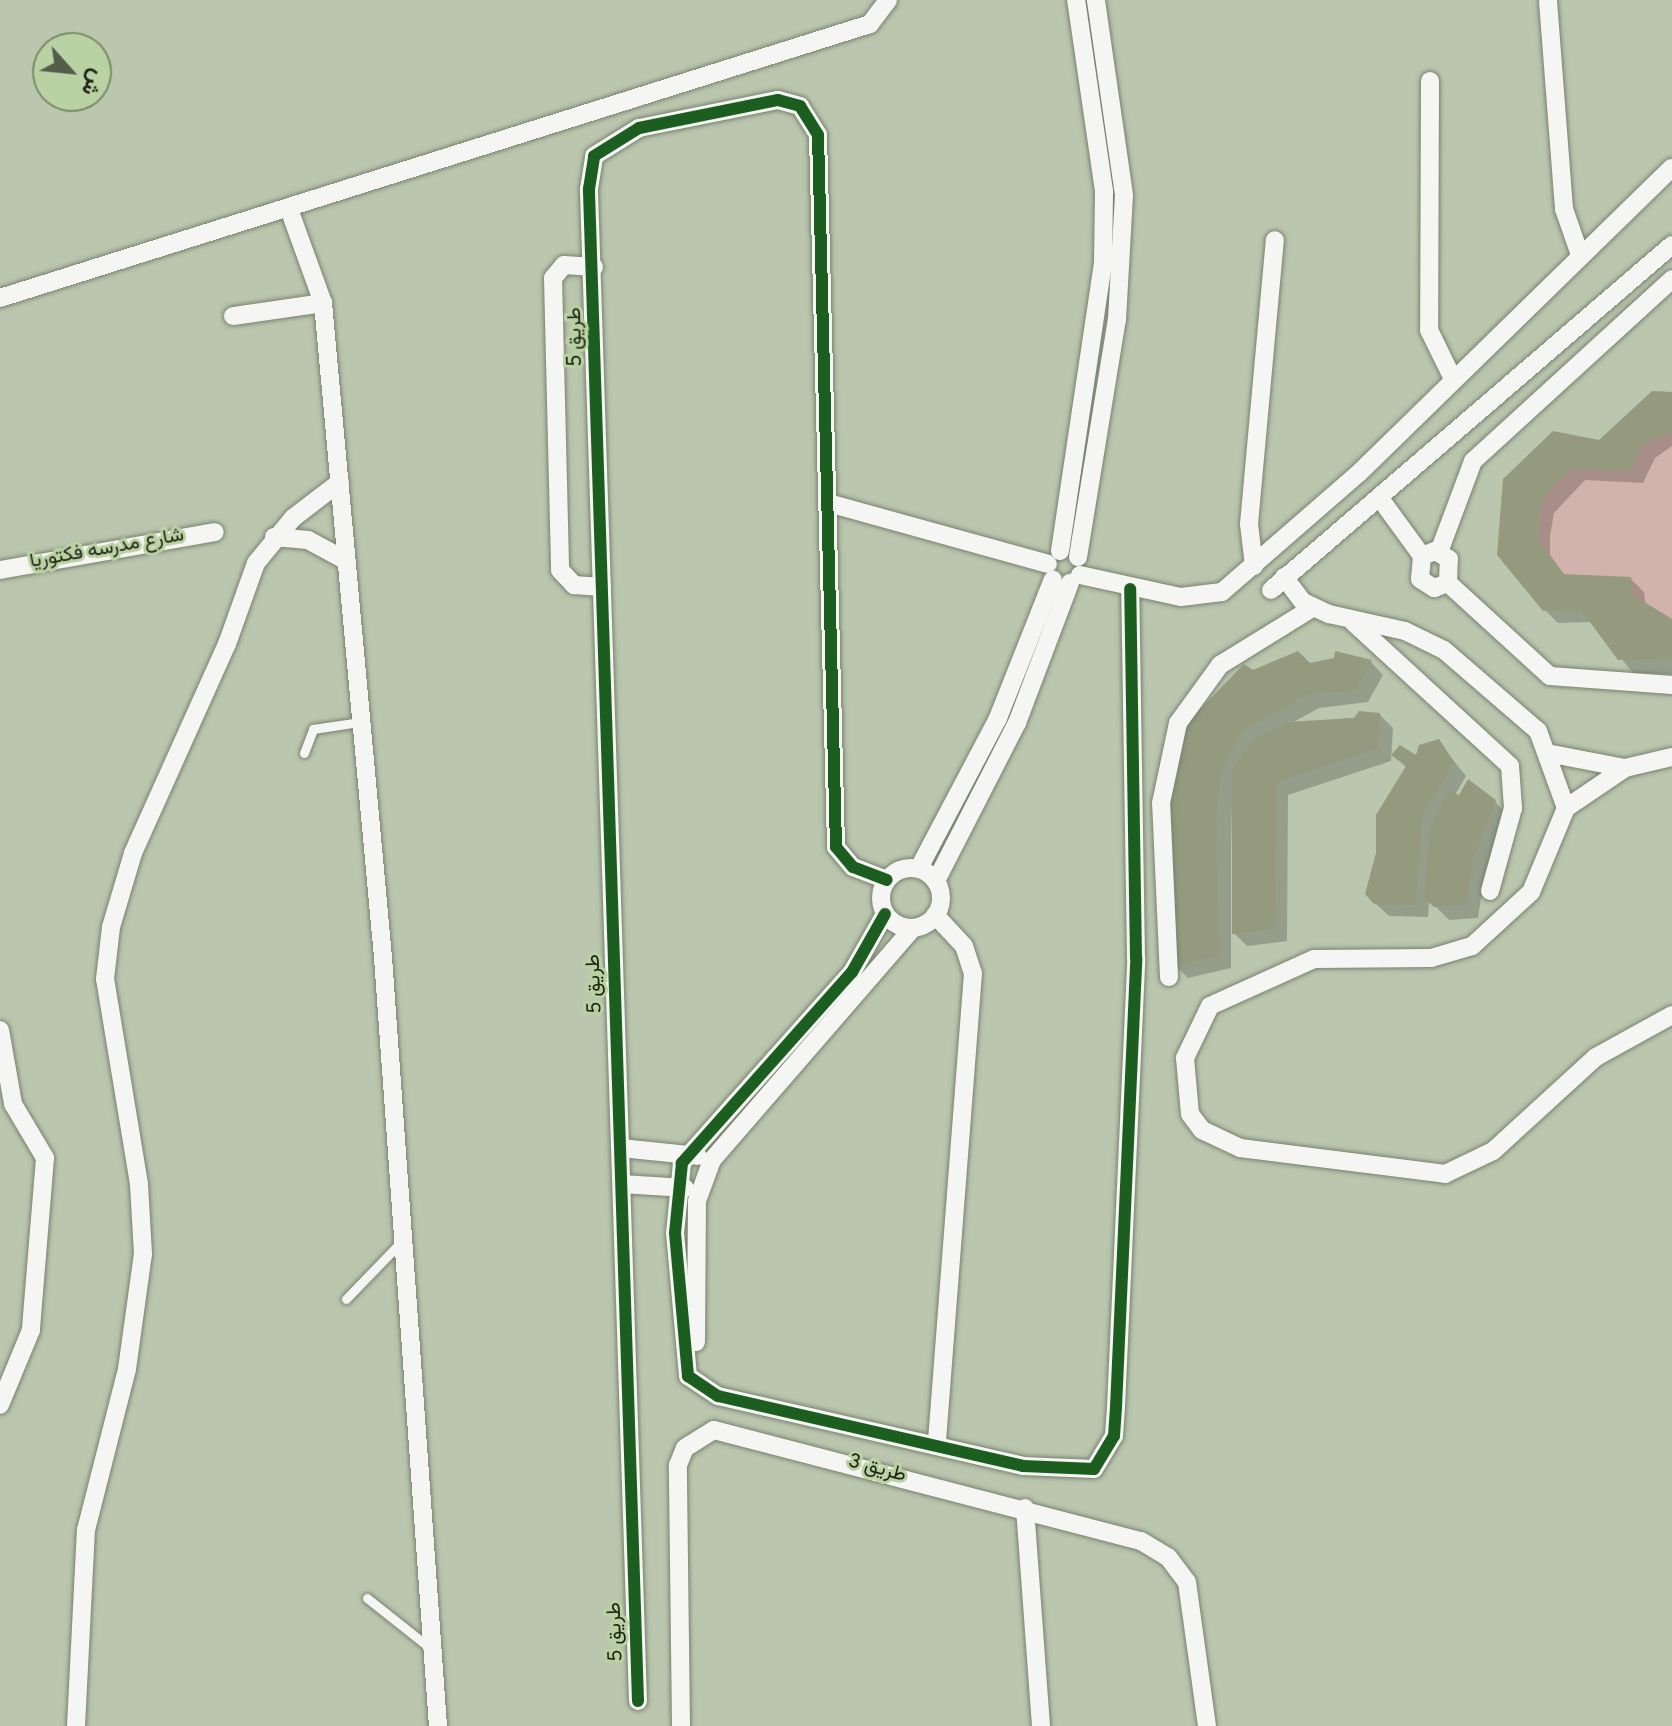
<!DOCTYPE html>
<meta charset="utf-8">
<style>
body{margin:0}
#map{position:relative;width:1672px;height:1726px;overflow:hidden;background:#bac6ae;font-family:Overpass,Vazirmatn,sans-serif}
div>[style]{position:absolute}
[style*='--x']{left:calc(var(--x)*1px);top:calc(var(--y)*1px);width:calc(var(--w)*1px);rotate:calc(var(--a)*1deg)}
.green>*{inset:0;background:#d1b2ac}
.shadow>*{inset:0;background:#0003}
.building>*{inset:0;background:#959a7e}
.roads{filter:drop-shadow(0 0 2px #79826f) drop-shadow(0 0 2px #79826f)}
.lane>*{height:9px;margin:-4.5px;padding:0 4.5px;transform-origin:4.5px;border-radius:4.5px;background:#f5f6f3}
.street>*{height:18px;margin:-9px;padding:0 9px;transform-origin:9px;border-radius:9px;background:#f5f6f3}
.street>.ring{margin:-9px;padding:0;box-sizing:content-box;background:none;border:18px solid #f5f6f3;border-radius:50%}
.cycleway>*{height:12px;margin:-6px;padding:0 6px;transform-origin:6px;border-radius:6px;background:#1b5e20}
span{translate:-50% -50%;white-space:nowrap;text-align:center;line-height:1.15;-webkit-text-stroke:6px #bad1a3;paint-order:stroke}
.street-label{font-size:20px;color:#1c2413}
.north{position:absolute;left:32px;top:32px;width:80px;height:80px;box-sizing:border-box;background:#bad1a3;border:2px solid #7b8c69;border-radius:50%;rotate:117deg;font-size:22px;font-weight:700;line-height:32px;text-align:center;color:#1c2413}
.north::after{content:'';display:block;margin:auto;width:28px;height:36px;background:#535d49;clip-path:polygon(50% 0,100% 100%,50% 72%,0 100%)}
</style>
<div id="map">
<div class="green">
<div style="clip-path:polygon(1672px 432px,1672px 619px,1633px 595px,1631px 577px,1564px 574px,1538px 541px,1541px 500px,1572px 468px)"></div>
</div>
<div class="shadow">
<div style="clip-path:polygon(1672px 394px,1672px 446px,1655px 458px,1643px 483px,1585px 480px,1554px 513px,1550px 536px,1550px 555px,1566px 577px,1631px 579px,1644px 592px,1646px 608px,1672px 621px,1672px 674px,1633px 673px,1592px 622px,1558px 623px,1544px 609px,1505px 480px,1600px 443px)"></div>
<div style="clip-path:polygon(1371px 662px,1383px 675px,1368px 702px,1319px 708px,1290px 724px,1380px 715px,1393px 728px,1391px 761px,1288px 795px,1287px 941px,1247px 946px,1234px 933px,1231px 805px,1231px 968px,1188px 978px,1175px 965px,1172px 769px,1253px 672px)"></div>
<div style="clip-path:polygon(1438px 741px,1466px 776px,1455px 795px,1495px 802px,1508px 815px,1485px 872px,1478px 918px,1449px 920px,1429px 900px,1428px 917px,1389px 916px,1375px 903px,1407px 768px,1394px 755px,1418px 758px)"></div>
</div>
<div class="building">
<div style="clip-path:polygon(1652px 391px,1672px 392px,1672px 432px,1642px 445px,1630px 471px,1572px 468px,1541px 500px,1537px 522px,1538px 541px,1564px 574px,1631px 577px,1633px 595px,1672px 619px,1672px 658px,1618px 660px,1581px 610px,1543px 611px,1497px 555px,1503px 479px,1553px 431px,1599px 440px)"></div>
<div style="clip-path:polygon(1298px 651px,1310px 663px,1334px 658px,1335px 651px,1372px 660px,1355px 690px,1306px 695px,1242px 731px,1221px 773px,1216px 815px,1219px 956px,1173px 966px,1170px 769px,1180px 730px,1244px 664px,1253px 670px)"></div>
<div style="clip-path:polygon(1359px 711px,1380px 713px,1378px 748px,1276px 782px,1275px 929px,1232px 934px,1232px 768px,1254px 740px,1287px 722px,1354px 718px)"></div>
<div style="clip-path:polygon(1439px 739px,1454px 762px,1422px 816px,1416px 905px,1374px 904px,1365px 894px,1376px 853px,1376px 815px,1406px 766px,1391px 755px,1400px 745px,1416px 755px,1419px 745px)"></div>
<div style="clip-path:polygon(1468px 779px,1496px 800px,1473px 859px,1466px 905px,1434px 907px,1424px 898px,1430px 827px,1448px 791px,1459px 795px)"></div>
</div>
<div class="roads">
<div class="lane">
<div style="--x:304;--y:753;--w:26;--a:-69"></div>
<div style="--x:313;--y:729;--w:48;--a:-8.5"></div>
<div style="--x:346;--y:1299;--w:78;--a:-46"></div>
<div style="--x:367;--y:1598;--w:80;--a:38.4"></div>
</div>
<div class="street">
<div style="--x:1548;--y:1;--w:209;--a:85.6"></div>
<div style="--x:1564;--y:209;--w:49;--a:70.8"></div>
<div style="--x:1430;--y:81;--w:249;--a:90.2"></div>
<div style="--x:1429;--y:330;--w:50;--a:63.9"></div>
<div style="--x:289;--y:209;--w:100;--a:70.1"></div>
<div style="--x:323;--y:303;--w:657;--a:84.76"></div>
<div style="--x:383;--y:957;--w:771;--a:85.91"></div>
<div style="--x:594;--y:267;--w:30;--a:-176"></div>
<div style="--x:564;--y:265;--w:17;--a:130"></div>
<div style="--x:553;--y:278;--w:292;--a:88.6"></div>
<div style="--x:560;--y:570;--w:21;--a:47"></div>
<div style="--x:574;--y:585;--w:28;--a:4"></div>
<div style="--x:0;--y:298;--w:912;--a:-17.48"></div>
<div style="--x:870;--y:24;--w:30;--a:-53"></div>
<div style="--x:233;--y:316;--w:91;--a:-8.2"></div>
<div style="--x:1379;--y:497;--w:73;--a:53.9"></div>
<div style="--x:1422;--y:556;--w:23;--a:95"></div>
<div style="--x:1420;--y:579;--w:17;--a:33"></div>
<div style="--x:1434;--y:588;--w:15;--a:-20"></div>
<div style="--x:1448;--y:583;--w:24;--a:-88"></div>
<div style="--x:1449;--y:559;--w:16;--a:-150"></div>
<div style="--x:1435;--y:551;--w:14;--a:159"></div>
<div style="--x:832;--y:504;--w:224;--a:15.5"></div>
<div style="--x:274;--y:537;--w:34;--a:5"></div>
<div style="--x:308;--y:540;--w:42;--a:28.4"></div>
<div style="--x:1060;--y:551;--w:290;--a:-81.5"></div>
<div style="--x:1103;--y:264;--w:73;--a:-89.2"></div>
<div style="--x:1104;--y:191;--w:193;--a:-98.3"></div>
<div style="--x:1439;--y:552;--w:97;--a:-69.5"></div>
<div style="--x:1473;--y:461;--w:270;--a:-42.4"></div>
<div style="--x:1078;--y:557;--w:240;--a:-80.7"></div>
<div style="--x:1117;--y:320;--w:125;--a:-86.8"></div>
<div style="--x:1124;--y:195;--w:197;--a:-98.2"></div>
<div style="--x:1254;--y:566;--w:42;--a:-96.8"></div>
<div style="--x:1249;--y:524;--w:285;--a:-84.8"></div>
<div style="--x:0;--y:570;--w:218;--a:-10"></div>
<div style="--x:1080;--y:575;--w:103;--a:12.3"></div>
<div style="--x:1181;--y:597;--w:41;--a:-7"></div>
<div style="--x:1222;--y:592;--w:181;--a:-41"></div>
<div style="--x:1359;--y:473;--w:437;--a:-44.3"></div>
<div style="--x:1284;--y:577;--w:31;--a:53"></div>
<div style="--x:1303;--y:602;--w:29;--a:25"></div>
<div style="--x:1329;--y:614;--w:78;--a:12.6"></div>
<div style="--x:1405;--y:631;--w:43;--a:26"></div>
<div style="--x:1444;--y:650;--w:124;--a:40.8"></div>
<div style="--x:1538;--y:731;--w:82;--a:70"></div>
<div style="--x:1566;--y:808;--w:91;--a:112.6"></div>
<div style="--x:1531;--y:892;--w:80;--a:137.5"></div>
<div style="--x:1472;--y:946;--w:43;--a:163.7"></div>
<div style="--x:1431;--y:958;--w:117;--a:179.5"></div>
<div style="--x:1314;--y:959;--w:114;--a:155.7"></div>
<div style="--x:1210;--y:1006;--w:58;--a:115.7"></div>
<div style="--x:1185;--y:1058;--w:56;--a:84.9"></div>
<div style="--x:1190;--y:1114;--w:20;--a:53"></div>
<div style="--x:1202;--y:1130;--w:42;--a:25.3"></div>
<div style="--x:1240;--y:1148;--w:207;--a:7.2"></div>
<div style="--x:1445;--y:1174;--w:53;--a:-25.6"></div>
<div style="--x:1493;--y:1151;--w:139;--a:-42.4"></div>
<div style="--x:1596;--y:1057;--w:87;--a:-28.9"></div>
<div style="--x:1448;--y:583;--w:138;--a:42.4"></div>
<div style="--x:1550;--y:676;--w:122;--a:4.2"></div>
<div style="--x:1271;--y:590;--w:529;--a:-40.71"></div>
<div style="--x:1353;--y:622;--w:213;--a:42.5"></div>
<div style="--x:1510;--y:766;--w:42;--a:85.9"></div>
<div style="--x:1513;--y:808;--w:86;--a:105.5"></div>
<div style="--x:1552;--y:754;--w:74;--a:10.9"></div>
<div style="--x:1566;--y:808;--w:71;--a:-34.1"></div>
<div style="--x:1625;--y:768;--w:48;--a:-13.2"></div>
<div style="--x:919;--y:868;--w:170;--a:-62.2"></div>
<div style="--x:998;--y:718;--w:149;--a:-68.4"></div>
<div class="ring" style="left:881px;top:868px;width:42px;height:42px"></div>
<div style="--x:936;--y:881;--w:178;--a:-62.9"></div>
<div style="--x:1017;--y:723;--w:150;--a:-69.3"></div>
<div style="--x:885;--y:914;--w:67;--a:119.6"></div>
<div style="--x:852;--y:972;--w:256;--a:131.7"></div>
<div style="--x:682;--y:1163;--w:70;--a:95.7"></div>
<div style="--x:675;--y:1233;--w:144;--a:84.8"></div>
<div style="--x:688;--y:1376;--w:36;--a:34"></div>
<div style="--x:718;--y:1396;--w:313;--a:12.9"></div>
<div style="--x:1023;--y:1466;--w:71;--a:2.4"></div>
<div style="--x:1094;--y:1469;--w:39;--a:-59"></div>
<div style="--x:1114;--y:1436;--w:29;--a:-86"></div>
<div style="--x:1116;--y:1407;--w:449;--a:-87.4"></div>
<div style="--x:1136;--y:958;--w:369;--a:-90.9"></div>
<div style="--x:935;--y:915;--w:42;--a:46.9"></div>
<div style="--x:964;--y:946;--w:28;--a:72"></div>
<div style="--x:973;--y:973;--w:473;--a:94.4"></div>
<div style="--x:1169;--y:977;--w:174;--a:-92.6"></div>
<div style="--x:1161;--y:803;--w:82;--a:-78"></div>
<div style="--x:1178;--y:723;--w:72;--a:-54.1"></div>
<div style="--x:1220;--y:665;--w:110;--a:-31.7"></div>
<div style="--x:0;--y:1030;--w:75;--a:80"></div>
<div style="--x:13;--y:1104;--w:63;--a:59.3"></div>
<div style="--x:45;--y:1158;--w:173;--a:94.7"></div>
<div style="--x:31;--y:1330;--w:81;--a:112.5"></div>
<div style="--x:621;--y:1148;--w:77;--a:5.9"></div>
<div style="--x:622;--y:1184;--w:63;--a:3.6"></div>
<div style="--x:696;--y:1342;--w:141;--a:-89.6"></div>
<div style="--x:697;--y:1201;--w:44;--a:-69.9"></div>
<div style="--x:712;--y:1160;--w:307;--a:-49.1"></div>
<div style="--x:1025;--y:1508;--w:219;--a:85.8"></div>
<div style="--x:638;--y:1701;--w:1513;--a:-91.86"></div>
<div style="--x:589;--y:189;--w:33;--a:-81"></div>
<div style="--x:594;--y:156;--w:53;--a:-31.9"></div>
<div style="--x:639;--y:128;--w:142;--a:-11.4"></div>
<div style="--x:778;--y:100;--w:23;--a:15"></div>
<div style="--x:800;--y:106;--w:34;--a:58"></div>
<div style="--x:818;--y:135;--w:712;--a:88.55"></div>
<div style="--x:836;--y:847;--w:26;--a:50"></div>
<div style="--x:853;--y:867;--w:36;--a:21"></div>
<div style="--x:76;--y:1726;--w:196;--a:-87.1"></div>
<div style="--x:86;--y:1530;--w:166;--a:-75.7"></div>
<div style="--x:127;--y:1369;--w:116;--a:-82.1"></div>
<div style="--x:143;--y:1254;--w:70;--a:-93.3"></div>
<div style="--x:139;--y:1184;--w:208;--a:-99.4"></div>
<div style="--x:105;--y:979;--w:52;--a:-83.4"></div>
<div style="--x:111;--y:927;--w:77;--a:-73.4"></div>
<div style="--x:133;--y:853;--w:229;--a:-65.8"></div>
<div style="--x:227;--y:644;--w:86;--a:-70.3"></div>
<div style="--x:256;--y:563;--w:58;--a:-50.6"></div>
<div style="--x:293;--y:518;--w:59;--a:-37.5"></div>
<div style="--x:681;--y:1726;--w:261;--a:-90.7"></div>
<div style="--x:678;--y:1465;--w:18;--a:-68"></div>
<div style="--x:685;--y:1448;--w:34;--a:-32"></div>
<div style="--x:714;--y:1430;--w:441;--a:14.6"></div>
<div style="--x:1141;--y:1541;--w:31;--a:31"></div>
<div style="--x:1168;--y:1557;--w:31;--a:53"></div>
<div style="--x:1187;--y:1582;--w:145;--a:82.1"></div>
</div>
</div>
<div class="cycleway">
<div style="--x:885;--y:914;--w:67;--a:119.6"></div>
<div style="--x:852;--y:972;--w:256;--a:131.7"></div>
<div style="--x:682;--y:1163;--w:70;--a:95.7"></div>
<div style="--x:675;--y:1233;--w:144;--a:84.8"></div>
<div style="--x:688;--y:1376;--w:36;--a:34"></div>
<div style="--x:718;--y:1396;--w:313;--a:12.9"></div>
<div style="--x:1023;--y:1466;--w:71;--a:2.4"></div>
<div style="--x:1094;--y:1469;--w:39;--a:-59"></div>
<div style="--x:1114;--y:1436;--w:29;--a:-86"></div>
<div style="--x:1116;--y:1407;--w:449;--a:-87.4"></div>
<div style="--x:1136;--y:958;--w:369;--a:-90.9"></div>
<div style="--x:638;--y:1701;--w:1513;--a:-91.86"></div>
<div style="--x:589;--y:189;--w:33;--a:-81"></div>
<div style="--x:594;--y:156;--w:53;--a:-31.9"></div>
<div style="--x:639;--y:128;--w:142;--a:-11.4"></div>
<div style="--x:778;--y:100;--w:23;--a:15"></div>
<div style="--x:800;--y:106;--w:34;--a:58"></div>
<div style="--x:818;--y:135;--w:712;--a:88.55"></div>
<div style="--x:836;--y:847;--w:26;--a:50"></div>
<div style="--x:853;--y:867;--w:36;--a:21"></div>
</div>
<div class="street-label">
<span style="left:576px;top:337px;rotate:-91deg">طريق 5</span>
<span style="left:107px;top:549px;rotate:-10deg">شارع مدرسه فكتوريا</span>
<span style="left:595px;top:984px;rotate:-92deg">طريق 5</span>
<span style="left:877px;top:1469px;rotate:15deg">طريق 3</span>
<span style="left:616px;top:1632px;rotate:-92deg">طريق 5</span>
</div>
<div class="north">ش</div>
</div>
